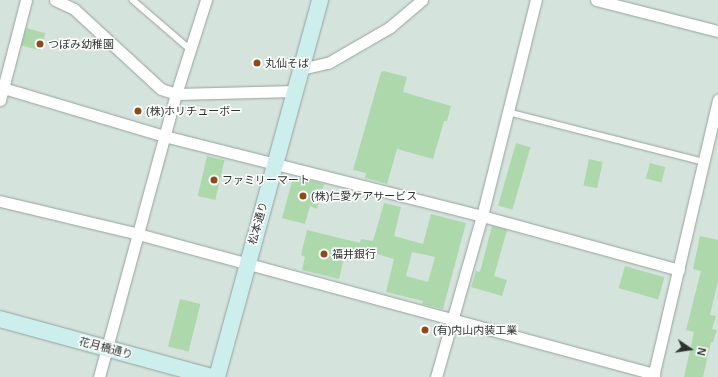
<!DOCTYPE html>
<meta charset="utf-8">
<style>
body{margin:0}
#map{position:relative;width:718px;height:377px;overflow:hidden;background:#d5e3dd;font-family:Arial,"Noto Sans JP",sans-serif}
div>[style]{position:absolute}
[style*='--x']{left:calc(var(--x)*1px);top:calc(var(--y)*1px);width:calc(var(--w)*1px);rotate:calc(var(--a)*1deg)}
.building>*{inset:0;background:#acd8ac;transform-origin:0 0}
.roads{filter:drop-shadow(0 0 1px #95a29c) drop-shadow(0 0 1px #95a29c)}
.lane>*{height:5.5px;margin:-2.75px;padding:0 2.75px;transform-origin:2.75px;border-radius:2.75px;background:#fff}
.street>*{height:11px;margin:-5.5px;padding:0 5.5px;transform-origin:5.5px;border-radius:5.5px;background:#fff}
.secondary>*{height:16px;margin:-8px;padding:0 8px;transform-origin:8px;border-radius:8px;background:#cceeec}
.dots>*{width:11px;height:11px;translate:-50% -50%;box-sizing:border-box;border:2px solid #fff;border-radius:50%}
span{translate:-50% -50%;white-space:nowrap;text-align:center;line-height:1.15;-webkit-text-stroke:3px #fff;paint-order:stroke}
.poi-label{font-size:11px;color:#2c322f}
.left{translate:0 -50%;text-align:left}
.street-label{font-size:11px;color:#2c322f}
.north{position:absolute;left:670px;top:329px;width:40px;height:40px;-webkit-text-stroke:3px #fff;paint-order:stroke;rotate:103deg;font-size:11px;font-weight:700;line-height:16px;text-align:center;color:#2c322f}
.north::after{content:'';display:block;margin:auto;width:14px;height:18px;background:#2c322f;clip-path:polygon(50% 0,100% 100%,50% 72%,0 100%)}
</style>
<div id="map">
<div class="building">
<div style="left:26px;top:28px;width:20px;height:18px;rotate:15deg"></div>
<div style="clip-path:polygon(384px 71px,407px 77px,403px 92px,451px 106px,447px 121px,444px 121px,433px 159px,397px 149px,387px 184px,365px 178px,366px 173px,353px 170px,381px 72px)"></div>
<div style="left:516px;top:143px;width:15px;height:65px;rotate:16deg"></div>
<div style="left:207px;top:156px;width:18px;height:41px;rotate:13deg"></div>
<div style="left:589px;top:159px;width:14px;height:27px;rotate:12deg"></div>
<div style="left:650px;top:163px;width:16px;height:16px;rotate:15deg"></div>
<div style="clip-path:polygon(297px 177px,324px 184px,317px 209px,310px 206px,305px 224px,282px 218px,293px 178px)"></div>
<div style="clip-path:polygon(evenodd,384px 203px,401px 207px,394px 236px,423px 244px,431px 214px,466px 223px,443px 309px,422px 304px,423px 301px,386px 292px,394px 259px,370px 252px,369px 257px,345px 254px,339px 279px,302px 270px,305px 257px,301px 255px,307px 230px,360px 243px,361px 239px,373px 241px,384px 203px,412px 252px,435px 257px,428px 282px,406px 276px,412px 252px)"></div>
<div style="clip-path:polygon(492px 226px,507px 230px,494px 276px,507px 280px,502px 296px,471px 287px,476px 271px,480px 272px)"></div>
<div style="clip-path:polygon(700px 236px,718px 240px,718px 281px,710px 315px,716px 316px,712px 329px,717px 330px,713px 342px,711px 342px,703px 377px,684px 377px,694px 332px,686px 330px,701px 271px,693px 269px)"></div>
<div style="left:625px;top:266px;width:41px;height:23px;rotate:16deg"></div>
<div style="left:180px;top:299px;width:21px;height:49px;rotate:14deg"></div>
</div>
<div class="roads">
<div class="lane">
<div style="--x:133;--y:0;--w:75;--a:40.7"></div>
<div style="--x:508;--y:112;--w:202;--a:14.3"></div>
</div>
<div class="street">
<div style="--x:55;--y:0;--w:21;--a:25"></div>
<div style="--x:74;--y:9;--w:118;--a:42.6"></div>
<div style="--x:161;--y:89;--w:16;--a:18"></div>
<div style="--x:176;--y:94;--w:120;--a:-1.4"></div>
<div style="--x:596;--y:0;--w:126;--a:14.3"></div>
<div style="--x:301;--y:69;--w:28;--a:-13"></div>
<div style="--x:328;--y:63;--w:72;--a:-30.1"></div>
<div style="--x:390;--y:27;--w:42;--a:-40.2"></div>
<div style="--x:0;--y:87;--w:171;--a:16.6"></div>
<div style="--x:164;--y:136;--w:328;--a:14.1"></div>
<div style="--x:482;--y:216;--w:204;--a:15.3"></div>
<div style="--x:0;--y:100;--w:103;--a:-75.4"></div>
<div style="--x:0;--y:201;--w:142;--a:13.4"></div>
<div style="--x:138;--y:234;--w:535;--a:15.18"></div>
<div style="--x:99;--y:377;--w:293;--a:-74.8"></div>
<div style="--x:176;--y:94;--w:99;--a:-72.3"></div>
<div style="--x:436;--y:377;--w:167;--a:-74.1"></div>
<div style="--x:482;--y:216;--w:223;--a:-76"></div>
<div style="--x:653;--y:377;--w:285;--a:-76.8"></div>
</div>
<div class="secondary">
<div style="--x:0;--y:319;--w:220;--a:15.3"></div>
<div style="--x:217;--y:377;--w:391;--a:-74.7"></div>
</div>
</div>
<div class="dots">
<div style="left:40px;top:44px;background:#8d4a1a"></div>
<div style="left:257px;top:63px;background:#8d4a1a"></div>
<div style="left:138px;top:111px;background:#8d4a1a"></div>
<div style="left:214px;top:180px;background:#8d4a1a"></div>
<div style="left:303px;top:196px;background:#8d4a1a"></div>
<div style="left:324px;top:254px;background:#8d4a1a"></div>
<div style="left:425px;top:330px;background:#8d4a1a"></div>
</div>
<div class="poi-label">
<span class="left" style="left:48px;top:44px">つぼみ幼稚園</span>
<span class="left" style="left:265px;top:63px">丸仙そば</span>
<span class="left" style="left:146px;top:111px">(株)ホリチューボー</span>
<span class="left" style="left:222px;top:180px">ファミリーマート</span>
<span class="left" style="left:311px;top:196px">(株)仁愛ケアサービス</span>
<span class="left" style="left:332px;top:254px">福井銀行</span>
<span class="left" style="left:433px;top:330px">(有)内山内装工業</span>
</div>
<div class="street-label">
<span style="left:258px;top:223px;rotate:-74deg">松本通り</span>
<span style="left:106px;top:348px;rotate:15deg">花月橋通り</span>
</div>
<div class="north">N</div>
</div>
